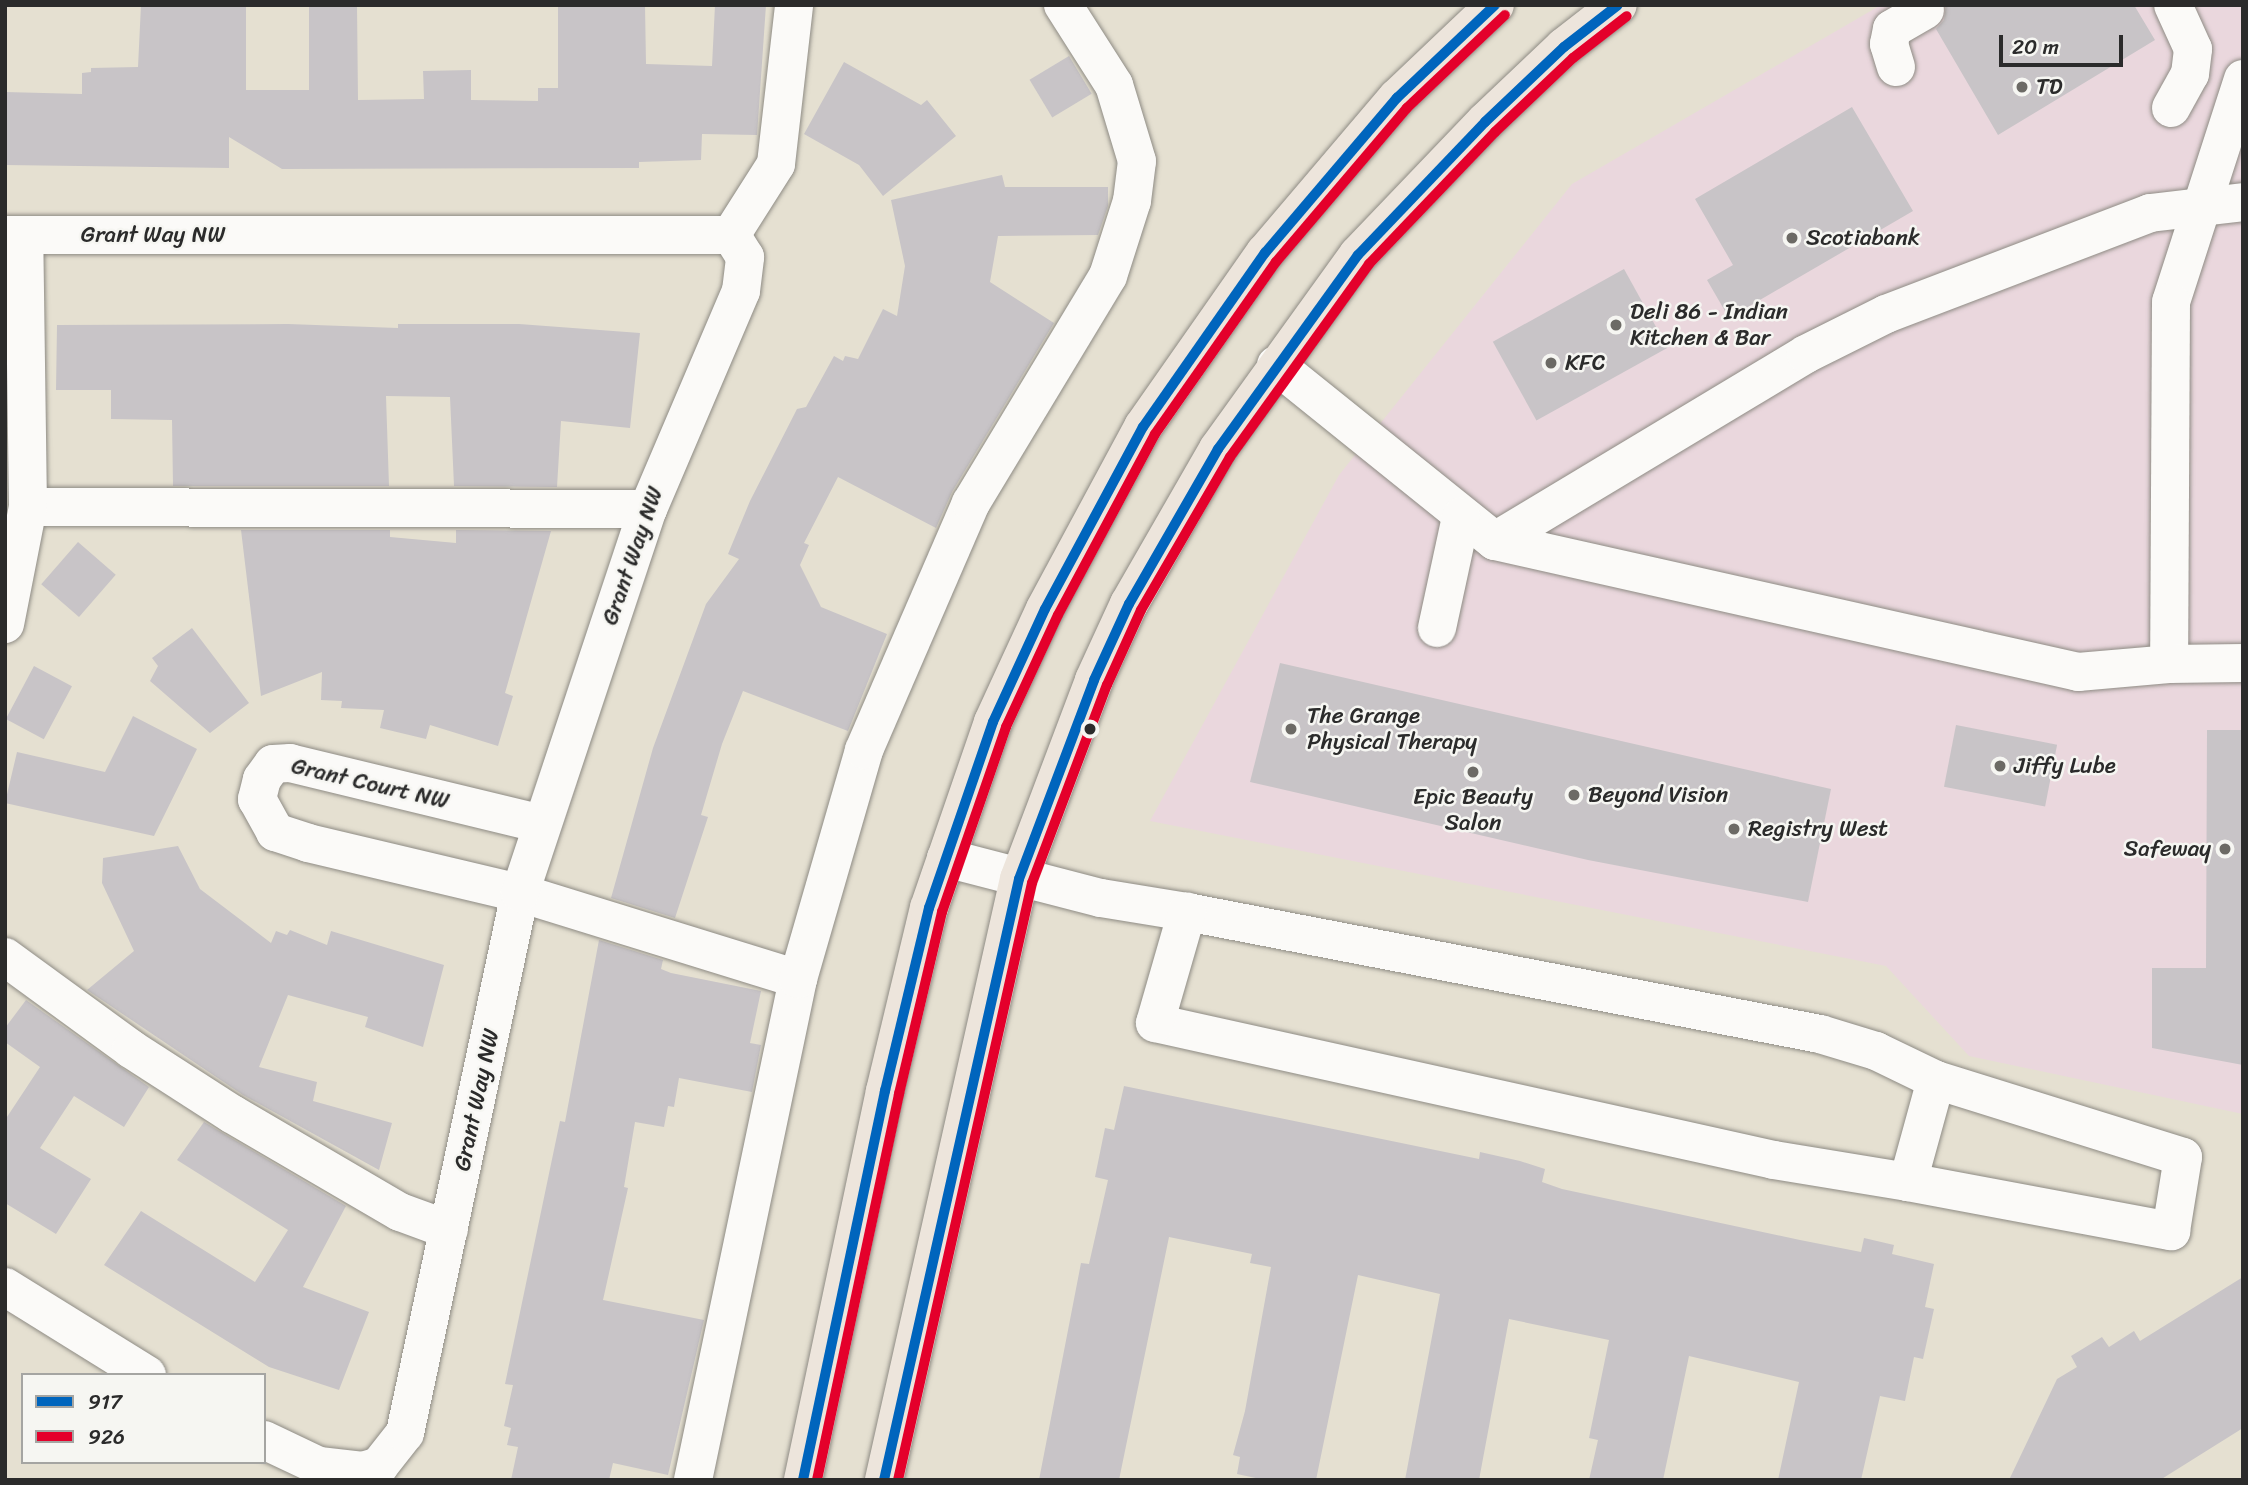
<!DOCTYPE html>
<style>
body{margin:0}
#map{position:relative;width:2248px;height:1485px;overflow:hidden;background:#e5e0d1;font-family:Sriracha,sans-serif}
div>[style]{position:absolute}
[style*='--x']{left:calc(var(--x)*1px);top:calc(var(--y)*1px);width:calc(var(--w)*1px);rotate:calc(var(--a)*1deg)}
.built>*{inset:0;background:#ead7dd}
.building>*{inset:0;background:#c8c4c7;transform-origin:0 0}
.roads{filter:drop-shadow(0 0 2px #8e8b84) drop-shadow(0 0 2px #8e8b84)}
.minor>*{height:38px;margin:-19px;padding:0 19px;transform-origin:19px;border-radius:19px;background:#fbfaf8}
.major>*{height:38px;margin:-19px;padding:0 19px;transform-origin:19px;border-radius:19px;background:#ede5dc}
.bus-1>*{height:10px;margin:-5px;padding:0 5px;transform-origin:5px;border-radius:5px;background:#0065bd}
.bus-2>*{height:10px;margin:-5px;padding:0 5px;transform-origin:5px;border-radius:5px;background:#e4002b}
.dots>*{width:19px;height:19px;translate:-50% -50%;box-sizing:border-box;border:4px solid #f6f6f2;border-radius:50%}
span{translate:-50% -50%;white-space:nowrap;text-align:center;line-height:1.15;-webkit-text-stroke:5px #f6f6f2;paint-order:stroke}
.poi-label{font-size:23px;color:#2b2b2b}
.left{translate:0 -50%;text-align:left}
.right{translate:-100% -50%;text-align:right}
.street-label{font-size:23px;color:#2b2b2b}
.frame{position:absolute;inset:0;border:7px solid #2b2b2b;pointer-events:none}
.legend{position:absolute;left:21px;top:1373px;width:245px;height:91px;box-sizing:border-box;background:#f6f6f2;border:2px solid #a5a5a2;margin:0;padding:9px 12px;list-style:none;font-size:21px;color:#2b2b2b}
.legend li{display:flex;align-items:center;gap:14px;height:35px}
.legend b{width:35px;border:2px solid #a5a5a2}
.scale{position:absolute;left:1999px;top:35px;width:124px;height:32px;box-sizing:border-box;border:4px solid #2b2b2b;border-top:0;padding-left:9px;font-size:21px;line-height:24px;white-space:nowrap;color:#2b2b2b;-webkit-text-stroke:5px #f6f6f2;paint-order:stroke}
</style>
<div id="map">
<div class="built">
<div style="clip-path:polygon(1881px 5px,2243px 5px,2243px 1114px,1969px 1056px,1886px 966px,1150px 821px,1339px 475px,1572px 184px)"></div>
</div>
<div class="building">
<div style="clip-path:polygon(141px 5px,246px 5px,246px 90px,309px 90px,309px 5px,357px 5px,358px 100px,424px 99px,423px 71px,471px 70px,471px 100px,538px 101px,538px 88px,558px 88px,558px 5px,645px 5px,646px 64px,712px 66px,715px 5px,766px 5px,757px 135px,702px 134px,701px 160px,639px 162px,639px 168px,282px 169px,229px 137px,229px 168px,5px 165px,5px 92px,82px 94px,82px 73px,91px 72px,91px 68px,138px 67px)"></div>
<div style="clip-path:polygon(1946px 5px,2134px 5px,2155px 40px,1998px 135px,1936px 29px,1944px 20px)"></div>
<div style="left:1069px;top:56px;width:44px;height:46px;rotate:59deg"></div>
<div style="clip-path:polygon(844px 62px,921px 105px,927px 100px,956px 136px,883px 196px,859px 165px,804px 134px)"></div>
<div style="clip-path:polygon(1852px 107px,1913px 211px,1729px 318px,1707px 280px,1733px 265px,1695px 199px)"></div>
<div style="clip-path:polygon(1002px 175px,1005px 187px,1108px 187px,1108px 206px,1098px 235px,998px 236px,990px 282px,1054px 323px,952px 492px,936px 528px,838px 477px,804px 543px,809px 545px,800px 565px,821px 607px,887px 634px,848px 731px,743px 691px,722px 744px,701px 815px,708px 817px,675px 918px,611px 898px,653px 748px,706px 604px,739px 559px,728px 554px,750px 501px,797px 409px,806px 407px,834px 356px,843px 361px,845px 356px,858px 359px,883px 309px,897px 316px,905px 266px,891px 200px)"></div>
<div style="left:1624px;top:269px;width:90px;height:150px;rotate:61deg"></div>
<div style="clip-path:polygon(288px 324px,398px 328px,398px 324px,519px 324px,640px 333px,630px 428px,561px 421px,557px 487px,454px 486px,450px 397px,386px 396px,389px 486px,173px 486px,172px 420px,111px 419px,111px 390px,56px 390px,57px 325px)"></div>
<div style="clip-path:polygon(241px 530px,390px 530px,390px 537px,456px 543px,456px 530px,551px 531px,505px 693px,513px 696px,498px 746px,430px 725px,426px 739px,380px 728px,384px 710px,341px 708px,342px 701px,321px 700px,322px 672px,261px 696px)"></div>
<div style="left:78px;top:542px;width:50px;height:56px;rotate:41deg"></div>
<div style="clip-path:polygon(192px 628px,249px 703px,210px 733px,150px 681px,158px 666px,152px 658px)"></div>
<div style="clip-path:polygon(1280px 663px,1831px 789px,1808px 902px,1588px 860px,1250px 782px)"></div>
<div style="left:34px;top:666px;width:43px;height:60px;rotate:28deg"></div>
<div style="clip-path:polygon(133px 716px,197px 749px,154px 836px,5px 803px,17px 752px,105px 772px)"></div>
<div style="left:1956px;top:725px;width:103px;height:63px;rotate:11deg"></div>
<div style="clip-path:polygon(2207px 730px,2243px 730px,2243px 1065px,2152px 1048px,2152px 968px,2206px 968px)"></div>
<div style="clip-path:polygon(178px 846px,200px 889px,271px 943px,276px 931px,287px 935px,290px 930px,327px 945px,331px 931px,444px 965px,423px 1047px,365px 1027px,368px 1017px,288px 995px,259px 1067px,317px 1082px,313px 1101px,392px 1123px,379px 1170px,243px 1095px,87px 990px,134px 951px,102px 883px,103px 858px)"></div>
<div style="clip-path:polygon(599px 940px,663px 960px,661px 969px,671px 973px,761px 991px,750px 1043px,761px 1045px,752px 1092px,679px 1078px,674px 1107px,668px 1106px,664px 1127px,635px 1122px,624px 1187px,628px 1188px,603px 1300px,704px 1320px,668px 1475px,613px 1463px,609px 1480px,511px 1480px,518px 1447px,507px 1445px,511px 1428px,504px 1426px,513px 1385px,505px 1384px,560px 1121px,565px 1122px)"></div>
<div style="clip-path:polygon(26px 1000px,149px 1087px,124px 1127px,74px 1096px,40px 1148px,91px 1179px,56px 1234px,5px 1203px,5px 1120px,40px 1067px,5px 1042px,5px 1028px)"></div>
<div style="clip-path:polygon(1124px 1086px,1479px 1159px,1480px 1152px,1520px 1161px,1545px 1169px,1542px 1182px,1562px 1189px,1800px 1240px,1861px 1252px,1864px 1238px,1894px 1245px,1892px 1254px,1934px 1264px,1925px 1307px,1934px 1309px,1923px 1359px,1914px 1357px,1905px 1401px,1880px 1396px,1861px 1480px,1778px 1480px,1799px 1382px,1689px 1356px,1663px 1480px,1589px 1480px,1598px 1440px,1589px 1438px,1609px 1340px,1509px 1319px,1479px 1480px,1405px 1480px,1440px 1294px,1358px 1275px,1316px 1480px,1265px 1480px,1237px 1474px,1240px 1457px,1233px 1455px,1245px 1411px,1271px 1267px,1250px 1263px,1252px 1254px,1169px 1237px,1119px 1480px,1039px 1480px,1081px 1263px,1089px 1264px,1108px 1180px,1095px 1177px,1105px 1128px,1114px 1130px)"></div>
<div style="clip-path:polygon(204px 1122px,346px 1206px,303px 1287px,369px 1312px,339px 1390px,269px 1367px,104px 1265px,141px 1211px,255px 1282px,288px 1230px,177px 1160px)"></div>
<div style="clip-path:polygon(2243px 1277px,2243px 1428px,2160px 1480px,2009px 1480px,2057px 1379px,2077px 1367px,2071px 1356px,2102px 1337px,2109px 1347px,2134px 1331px,2140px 1341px)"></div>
</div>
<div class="roads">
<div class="minor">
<div style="--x:1896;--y:67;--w:24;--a:-107"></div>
<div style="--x:1889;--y:44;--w:15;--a:-79"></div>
<div style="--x:1892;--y:29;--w:38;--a:-30"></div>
<div style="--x:2243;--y:79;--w:234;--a:107.9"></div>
<div style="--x:2171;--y:302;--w:362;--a:90.3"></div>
<div style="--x:2169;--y:664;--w:74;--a:-0.8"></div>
<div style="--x:2171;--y:108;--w:39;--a:-61"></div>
<div style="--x:2190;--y:74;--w:25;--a:-83"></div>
<div style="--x:2193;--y:49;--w:48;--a:-114.4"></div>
<div style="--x:5;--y:235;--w:726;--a:0"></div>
<div style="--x:731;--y:235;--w:84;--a:-57.6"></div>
<div style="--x:776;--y:164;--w:160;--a:-83.5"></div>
<div style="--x:1276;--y:365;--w:281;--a:38.8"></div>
<div style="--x:1495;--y:541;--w:363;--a:-31"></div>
<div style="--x:1806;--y:354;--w:89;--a:-26.6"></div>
<div style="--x:1886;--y:314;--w:283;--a:-20.9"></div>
<div style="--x:2150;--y:213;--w:94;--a:-6.7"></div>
<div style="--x:28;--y:507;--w:620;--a:0.18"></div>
<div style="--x:1495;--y:541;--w:598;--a:12.66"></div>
<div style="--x:2078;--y:672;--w:91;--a:-5"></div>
<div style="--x:5;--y:624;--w:119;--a:-78.9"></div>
<div style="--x:28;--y:507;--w:272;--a:-90.8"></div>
<div style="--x:1437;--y:628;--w:114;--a:-77.8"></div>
<div style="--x:542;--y:824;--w:259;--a:-166.4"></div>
<div style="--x:290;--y:763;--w:17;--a:177"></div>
<div style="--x:273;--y:764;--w:19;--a:126"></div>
<div style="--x:262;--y:779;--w:21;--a:104"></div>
<div style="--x:257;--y:799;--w:38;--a:61"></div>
<div style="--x:275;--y:832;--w:35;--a:18"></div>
<div style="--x:308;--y:843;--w:218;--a:13.3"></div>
<div style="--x:520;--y:893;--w:291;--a:17.2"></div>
<div style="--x:946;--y:858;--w:160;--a:14.5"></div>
<div style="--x:1101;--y:898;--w:87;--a:9.2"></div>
<div style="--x:1187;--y:912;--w:645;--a:10.91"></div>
<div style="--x:1820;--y:1034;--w:59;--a:16.9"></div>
<div style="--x:1876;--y:1051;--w:67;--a:25.8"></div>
<div style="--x:1936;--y:1080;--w:106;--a:105.4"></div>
<div style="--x:1908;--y:1182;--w:136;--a:-170.7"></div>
<div style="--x:1774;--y:1160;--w:634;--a:-167.52"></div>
<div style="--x:1155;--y:1023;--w:116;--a:-73.9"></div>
<div style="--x:5;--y:957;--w:156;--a:36.1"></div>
<div style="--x:131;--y:1049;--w:120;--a:32.8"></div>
<div style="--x:232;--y:1114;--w:194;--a:30.3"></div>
<div style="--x:400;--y:1212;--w:52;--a:20.2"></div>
<div style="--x:1908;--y:1182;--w:268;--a:10.6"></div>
<div style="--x:2171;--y:1231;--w:75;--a:-80.8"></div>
<div style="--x:2183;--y:1157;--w:259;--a:-162.7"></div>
<div style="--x:5;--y:1287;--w:167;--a:31.8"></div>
<div style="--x:264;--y:1440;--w:61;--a:25.3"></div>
<div style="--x:319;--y:1466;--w:44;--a:6.5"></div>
<div style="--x:363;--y:1471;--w:17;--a:-17"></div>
<div style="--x:379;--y:1466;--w:42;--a:-51.8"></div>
<div style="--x:405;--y:1433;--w:552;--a:-77.98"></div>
<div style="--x:520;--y:893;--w:405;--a:-71.6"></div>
<div style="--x:648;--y:509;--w:237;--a:-66.9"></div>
<div style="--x:741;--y:291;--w:34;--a:-83"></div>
<div style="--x:745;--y:257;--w:26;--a:-122"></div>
<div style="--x:693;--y:1480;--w:512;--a:-78.16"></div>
<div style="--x:798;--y:979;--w:238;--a:-73.9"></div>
<div style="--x:864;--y:750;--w:269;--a:-66.6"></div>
<div style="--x:971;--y:503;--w:265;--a:-58.9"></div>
<div style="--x:1108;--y:276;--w:79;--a:-72.3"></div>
<div style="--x:1132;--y:201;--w:40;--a:-82.9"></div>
<div style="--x:1137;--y:161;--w:79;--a:-106.8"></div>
<div style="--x:1114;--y:85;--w:95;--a:-122.5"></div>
</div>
<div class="major">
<div style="--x:803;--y:1480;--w:398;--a:-78.1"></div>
<div style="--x:885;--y:1091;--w:188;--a:-76.5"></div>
<div style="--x:929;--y:908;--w:197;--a:-71"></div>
<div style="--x:993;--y:722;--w:124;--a:-65.3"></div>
<div style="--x:1045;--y:609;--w:207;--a:-61.7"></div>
<div style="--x:1143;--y:427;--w:213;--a:-55"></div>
<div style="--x:1265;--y:253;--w:204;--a:-49.6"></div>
<div style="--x:1397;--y:98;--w:135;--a:-43.5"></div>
<div style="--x:884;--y:1480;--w:616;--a:-77.34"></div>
<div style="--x:1019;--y:879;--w:213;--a:-69.3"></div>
<div style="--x:1094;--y:680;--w:84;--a:-65.3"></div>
<div style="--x:1129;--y:604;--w:179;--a:-60.1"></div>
<div style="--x:1218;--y:449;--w:239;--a:-54.2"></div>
<div style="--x:1358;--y:255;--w:184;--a:-46.3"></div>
<div style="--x:1485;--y:122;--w:109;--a:-43.5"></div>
<div style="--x:1564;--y:47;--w:68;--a:-37.9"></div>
</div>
</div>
<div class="bus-1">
<div style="--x:803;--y:1480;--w:398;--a:-78.1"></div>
<div style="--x:885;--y:1091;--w:188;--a:-76.5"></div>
<div style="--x:929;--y:908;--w:197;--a:-71"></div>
<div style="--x:993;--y:722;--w:124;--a:-65.3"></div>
<div style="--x:1045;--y:609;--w:207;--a:-61.7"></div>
<div style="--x:1143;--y:427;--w:213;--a:-55"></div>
<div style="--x:1265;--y:253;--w:204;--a:-49.6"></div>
<div style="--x:1397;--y:98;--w:135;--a:-43.5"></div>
<div style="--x:884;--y:1480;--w:616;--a:-77.34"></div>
<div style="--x:1019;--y:879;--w:213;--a:-69.3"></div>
<div style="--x:1094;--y:680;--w:84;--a:-65.3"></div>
<div style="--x:1129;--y:604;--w:179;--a:-60.1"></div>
<div style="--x:1218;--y:449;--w:239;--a:-54.2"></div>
<div style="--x:1358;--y:255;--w:184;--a:-46.3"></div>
<div style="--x:1485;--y:122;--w:109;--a:-43.5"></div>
<div style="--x:1564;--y:47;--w:68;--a:-37.9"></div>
</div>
<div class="bus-2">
<div style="--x:817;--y:1480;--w:395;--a:-78"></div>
<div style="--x:899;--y:1094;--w:187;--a:-76.7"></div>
<div style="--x:942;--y:912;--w:196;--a:-70.9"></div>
<div style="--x:1006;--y:727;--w:123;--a:-65.1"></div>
<div style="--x:1058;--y:615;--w:205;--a:-61.8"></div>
<div style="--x:1155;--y:434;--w:210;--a:-54.9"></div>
<div style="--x:1276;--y:262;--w:202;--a:-49.6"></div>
<div style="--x:1407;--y:108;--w:135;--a:-43.5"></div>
<div style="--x:898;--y:1480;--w:612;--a:-77.35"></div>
<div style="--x:1032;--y:883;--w:212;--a:-69.3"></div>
<div style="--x:1107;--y:685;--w:82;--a:-65.6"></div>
<div style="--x:1141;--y:610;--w:177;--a:-59.8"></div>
<div style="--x:1230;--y:457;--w:238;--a:-54.2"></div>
<div style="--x:1369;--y:264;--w:182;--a:-46.3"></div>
<div style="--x:1495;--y:132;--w:108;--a:-43.5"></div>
<div style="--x:1573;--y:58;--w:68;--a:-37.9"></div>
</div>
<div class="dots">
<div style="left:2022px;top:87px;background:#6c6a65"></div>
<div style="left:1792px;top:238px;background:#6c6a65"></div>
<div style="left:1616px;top:325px;background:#6c6a65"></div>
<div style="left:1551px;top:363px;background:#6c6a65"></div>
<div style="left:1090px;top:729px;background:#2b2b2b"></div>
<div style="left:1291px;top:729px;background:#6c6a65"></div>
<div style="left:2000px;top:766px;background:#6c6a65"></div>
<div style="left:1473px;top:772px;background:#6c6a65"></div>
<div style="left:1574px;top:795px;background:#6c6a65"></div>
<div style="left:1734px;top:829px;background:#6c6a65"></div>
<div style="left:2225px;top:849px;background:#6c6a65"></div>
</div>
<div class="poi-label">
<span class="left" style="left:2036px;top:87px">TD</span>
<span class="left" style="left:1806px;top:238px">Scotiabank</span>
<span class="left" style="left:1630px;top:325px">Deli 86 - Indian<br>Kitchen &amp; Bar</span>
<span class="left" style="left:1565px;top:363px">KFC</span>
<span class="left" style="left:1307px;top:729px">The Grange<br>Physical Therapy</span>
<span class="left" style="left:2014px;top:766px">Jiffy Lube</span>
<span class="left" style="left:1588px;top:795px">Beyond Vision</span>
<span style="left:1473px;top:810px">Epic Beauty<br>Salon</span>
<span class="left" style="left:1748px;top:829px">Registry West</span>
<span class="right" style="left:2211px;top:849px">Safeway</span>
</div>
<div class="street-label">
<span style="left:153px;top:235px">Grant Way NW</span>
<span style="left:633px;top:556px;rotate:-71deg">Grant Way NW</span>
<span style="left:370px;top:784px;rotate:13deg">Grant Court NW</span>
<span style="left:477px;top:1100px;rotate:-78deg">Grant Way NW</span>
</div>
<div class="frame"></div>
<ul class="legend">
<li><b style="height:9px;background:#0065bd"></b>917</li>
<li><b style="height:9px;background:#e4002b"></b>926</li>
</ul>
<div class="scale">20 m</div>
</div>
